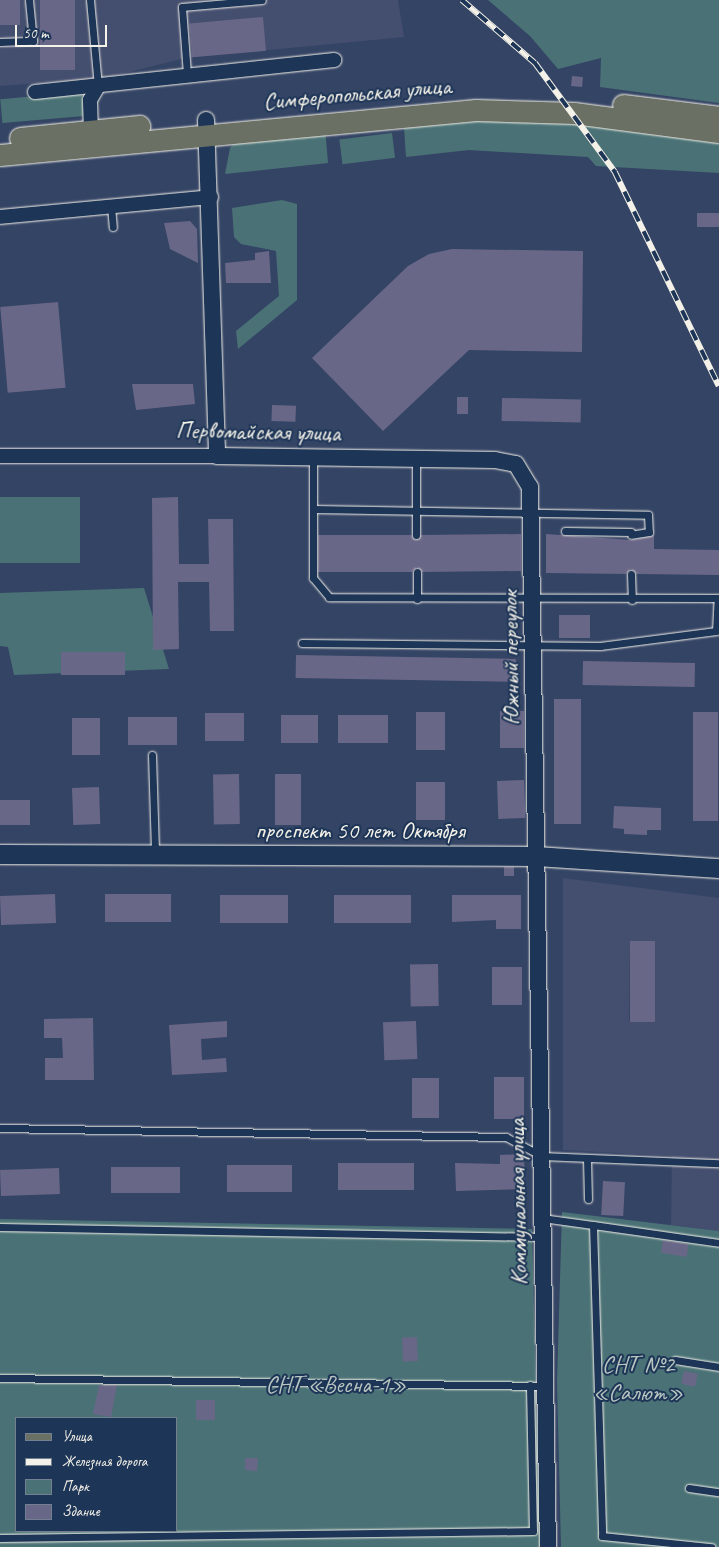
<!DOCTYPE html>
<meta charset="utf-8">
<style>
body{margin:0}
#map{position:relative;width:719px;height:1547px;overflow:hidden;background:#344465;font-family:Caveat,sans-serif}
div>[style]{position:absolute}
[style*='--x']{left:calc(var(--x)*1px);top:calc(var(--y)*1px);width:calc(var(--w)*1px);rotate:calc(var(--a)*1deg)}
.built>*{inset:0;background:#444e6f}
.green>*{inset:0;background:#4a7276;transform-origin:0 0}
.building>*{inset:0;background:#696787;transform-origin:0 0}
.roads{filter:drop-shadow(0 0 1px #f4f1e8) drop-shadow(0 0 1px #f4f1e8)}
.service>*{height:7px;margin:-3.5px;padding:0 3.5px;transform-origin:3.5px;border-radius:3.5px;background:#1d3557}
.minor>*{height:14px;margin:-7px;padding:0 7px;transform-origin:7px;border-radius:7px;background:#1d3557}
.tertiary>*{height:16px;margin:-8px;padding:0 8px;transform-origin:8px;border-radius:8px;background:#1d3557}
.secondary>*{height:19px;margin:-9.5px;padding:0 9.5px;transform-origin:9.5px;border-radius:9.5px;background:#1d3557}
.primary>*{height:21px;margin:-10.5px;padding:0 10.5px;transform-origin:10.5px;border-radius:10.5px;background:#6b7065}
.rail>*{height:5.5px;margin-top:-2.75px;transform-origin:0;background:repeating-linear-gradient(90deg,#1d3557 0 11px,#f4f1e8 0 22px);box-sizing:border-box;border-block:1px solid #f4f1e8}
span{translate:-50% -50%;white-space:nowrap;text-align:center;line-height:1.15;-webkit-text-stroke:4px #1d3557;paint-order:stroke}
.street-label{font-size:24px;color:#f4f1e8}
.park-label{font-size:24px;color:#b8c5c0}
.legend{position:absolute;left:15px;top:1417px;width:162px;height:115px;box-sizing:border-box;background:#1d3557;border:1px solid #738091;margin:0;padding:6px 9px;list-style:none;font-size:15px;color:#f4f1e8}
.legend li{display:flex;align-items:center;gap:10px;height:25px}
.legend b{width:25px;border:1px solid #738091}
.scale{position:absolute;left:15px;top:25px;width:92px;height:22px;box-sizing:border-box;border:2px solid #f4f1e8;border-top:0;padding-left:6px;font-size:15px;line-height:18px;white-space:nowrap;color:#f4f1e8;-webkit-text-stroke:4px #1d3557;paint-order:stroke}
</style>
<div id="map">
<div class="built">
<div style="clip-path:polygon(0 0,398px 0,404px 37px,185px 58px,106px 78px,0 86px)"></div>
<div style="clip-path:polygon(evenodd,563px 878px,719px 898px,719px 1231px,671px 1225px,672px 1156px,563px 1150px,563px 878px,630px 941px,655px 941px,654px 1022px,629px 1021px,630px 941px)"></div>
</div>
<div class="green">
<div style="clip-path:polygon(488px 0,719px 0,719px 103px,600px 87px,601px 58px,558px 69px,530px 36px)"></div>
<div style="left:82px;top:92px;width:24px;height:82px;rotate:85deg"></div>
<div style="clip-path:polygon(482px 114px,715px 138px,719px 144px,719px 173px,596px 166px,588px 157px,469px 150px,406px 157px,404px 128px)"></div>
<div style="clip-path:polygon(325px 128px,328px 163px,225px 174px,230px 148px,241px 135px)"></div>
<div style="left:392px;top:133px;width:25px;height:53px;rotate:83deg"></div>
<div style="clip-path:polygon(282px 200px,297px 204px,297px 300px,238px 349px,236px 331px,279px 296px,276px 251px,241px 244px,234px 237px,232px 208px)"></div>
<div style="left:0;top:497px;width:80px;height:66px"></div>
<div style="clip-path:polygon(144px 588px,169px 669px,14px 675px,8px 647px,0 646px,0 593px)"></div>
<div style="clip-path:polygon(562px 1212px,719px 1231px,719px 1547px,561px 1547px,557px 1382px)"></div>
<div style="clip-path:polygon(evenodd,0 1219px,532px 1229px,540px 1547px,0 1547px,0 1219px,16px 1418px,176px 1418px,176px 1531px,16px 1531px,16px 1418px)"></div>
</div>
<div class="building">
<div style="left:0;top:0;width:20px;height:25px"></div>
<div style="left:40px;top:0;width:35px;height:70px"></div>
<div style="left:263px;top:17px;width:34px;height:74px;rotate:85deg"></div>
<div style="left:572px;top:76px;width:11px;height:10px;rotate:5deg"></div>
<div style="left:697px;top:213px;width:22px;height:14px"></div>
<div style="clip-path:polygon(190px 221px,197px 229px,198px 263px,170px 249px,164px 223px)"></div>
<div style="clip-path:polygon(452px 249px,583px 251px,582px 352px,469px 350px,383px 431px,312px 358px,408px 266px,429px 254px)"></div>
<div style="clip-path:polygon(269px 251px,271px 283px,226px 283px,225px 263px,255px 260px,255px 253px)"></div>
<div style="left:58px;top:302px;width:86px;height:58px;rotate:85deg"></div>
<div style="clip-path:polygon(132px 384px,193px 384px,195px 404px,136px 410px)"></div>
<div style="left:457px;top:397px;width:11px;height:17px"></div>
<div style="left:502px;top:398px;width:79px;height:23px;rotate:1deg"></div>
<div style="left:272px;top:405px;width:24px;height:16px;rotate:2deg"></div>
<div style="clip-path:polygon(178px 497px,179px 564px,209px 564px,208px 519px,233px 519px,234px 631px,210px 631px,209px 582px,178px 582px,179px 649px,153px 650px,152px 498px)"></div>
<div style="clip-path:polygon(521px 534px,521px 571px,422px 572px,417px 567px,412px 572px,318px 572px,318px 535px,411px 535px,416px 540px,421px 535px)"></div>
<div style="clip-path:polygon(546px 534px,631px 540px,654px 535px,654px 549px,719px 550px,719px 575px,636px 574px,631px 569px,626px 574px,546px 573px)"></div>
<div style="left:559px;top:615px;width:31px;height:23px"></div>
<div style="left:125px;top:652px;width:23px;height:64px;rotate:90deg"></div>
<div style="left:296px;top:655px;width:220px;height:23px;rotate:1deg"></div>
<div style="left:583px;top:661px;width:112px;height:24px;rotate:1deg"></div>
<div style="left:554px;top:699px;width:27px;height:125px"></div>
<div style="left:500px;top:711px;width:24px;height:37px"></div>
<div style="left:416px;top:712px;width:29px;height:38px"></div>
<div style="left:693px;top:712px;width:25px;height:109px"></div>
<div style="left:205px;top:713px;width:39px;height:28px"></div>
<div style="left:281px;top:715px;width:37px;height:28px"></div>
<div style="left:388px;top:715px;width:28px;height:50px;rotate:90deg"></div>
<div style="left:128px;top:717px;width:49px;height:28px"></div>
<div style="left:72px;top:718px;width:28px;height:37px"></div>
<div style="left:239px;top:774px;width:50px;height:26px;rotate:89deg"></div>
<div style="left:275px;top:774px;width:26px;height:51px"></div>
<div style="left:524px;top:780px;width:38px;height:27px;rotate:88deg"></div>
<div style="left:445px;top:782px;width:38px;height:29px;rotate:90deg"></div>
<div style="left:99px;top:787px;width:37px;height:27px;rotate:88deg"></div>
<div style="left:0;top:800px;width:30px;height:25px"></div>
<div style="clip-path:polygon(614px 806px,661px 808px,661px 830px,647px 830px,647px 835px,624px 834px,624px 829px,613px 828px)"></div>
<div style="left:504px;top:867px;width:10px;height:9px"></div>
<div style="left:55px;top:894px;width:29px;height:55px;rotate:88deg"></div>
<div style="left:105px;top:894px;width:66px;height:28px"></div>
<div style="left:220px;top:895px;width:68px;height:28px"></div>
<div style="left:334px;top:895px;width:77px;height:28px"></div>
<div style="clip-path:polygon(452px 895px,521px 895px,521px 929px,496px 929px,496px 920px,452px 922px)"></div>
<div style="left:630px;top:941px;width:25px;height:81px"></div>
<div style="left:438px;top:964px;width:42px;height:28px;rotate:89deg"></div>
<div style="left:492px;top:967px;width:30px;height:38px"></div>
<div style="clip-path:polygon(93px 1018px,94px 1080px,45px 1080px,45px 1058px,63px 1058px,62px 1038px,44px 1038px,44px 1019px)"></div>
<div style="clip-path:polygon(227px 1021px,227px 1037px,201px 1039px,202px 1060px,226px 1058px,227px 1072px,172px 1075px,169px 1025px)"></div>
<div style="left:416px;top:1021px;width:38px;height:33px;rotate:88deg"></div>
<div style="left:494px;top:1077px;width:30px;height:42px"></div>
<div style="left:412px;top:1078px;width:27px;height:40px"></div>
<div style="clip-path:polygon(524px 1154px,525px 1189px,456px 1191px,455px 1163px,500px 1164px,500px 1155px)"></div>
<div style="left:414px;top:1163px;width:27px;height:76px;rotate:90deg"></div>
<div style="left:292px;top:1165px;width:27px;height:65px;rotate:90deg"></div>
<div style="left:180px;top:1167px;width:26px;height:69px;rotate:90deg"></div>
<div style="left:59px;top:1168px;width:26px;height:59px;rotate:88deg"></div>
<div style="left:603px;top:1181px;width:22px;height:34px;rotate:3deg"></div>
<div style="left:663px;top:1240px;width:26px;height:13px;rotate:9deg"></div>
<div style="left:417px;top:1337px;width:24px;height:15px;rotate:88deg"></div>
<div style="left:684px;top:1371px;width:14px;height:13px;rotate:12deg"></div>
<div style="clip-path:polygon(99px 1385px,117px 1385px,111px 1417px,93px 1414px)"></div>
<div style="left:215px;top:1400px;width:20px;height:19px;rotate:90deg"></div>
<div style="clip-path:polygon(245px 1458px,258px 1458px,257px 1471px,245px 1470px)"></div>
</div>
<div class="roads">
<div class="service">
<div style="--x:90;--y:0;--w:86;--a:84.7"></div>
<div style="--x:0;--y:42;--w:33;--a:-2"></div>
<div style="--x:33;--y:41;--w:41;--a:-95.6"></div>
<div style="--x:187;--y:74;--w:67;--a:-94.3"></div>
<div style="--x:182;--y:7;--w:80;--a:-5"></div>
<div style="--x:111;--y:206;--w:21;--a:85"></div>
<div style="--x:314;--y:509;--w:334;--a:1"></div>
<div style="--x:648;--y:515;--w:17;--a:87"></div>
<div style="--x:649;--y:532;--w:18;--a:171"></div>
<div style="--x:565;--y:531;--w:66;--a:0.9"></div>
<div style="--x:416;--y:535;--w:77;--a:-90"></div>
<div style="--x:417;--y:572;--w:27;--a:90"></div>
<div style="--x:631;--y:574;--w:26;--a:88"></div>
<div style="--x:302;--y:643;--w:298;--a:0.6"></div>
<div style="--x:600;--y:646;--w:117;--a:-7.4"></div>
<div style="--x:716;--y:631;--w:33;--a:-87"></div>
<div style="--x:718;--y:598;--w:389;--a:-179.9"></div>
<div style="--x:329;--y:597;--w:25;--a:-130"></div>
<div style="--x:313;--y:578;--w:120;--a:-90"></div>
<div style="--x:152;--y:755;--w:98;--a:88.2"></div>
<div style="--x:0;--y:1128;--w:506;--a:1.02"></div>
<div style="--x:506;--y:1137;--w:40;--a:28"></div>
<div style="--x:541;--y:1156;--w:178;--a:2.3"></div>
<div style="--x:587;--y:1159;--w:40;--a:88.6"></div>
<div style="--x:542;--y:1218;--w:51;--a:7.8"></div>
<div style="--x:593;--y:1225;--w:311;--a:88.3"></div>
<div style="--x:602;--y:1536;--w:110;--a:5.8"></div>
<div style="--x:593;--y:1225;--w:127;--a:8.1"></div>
<div style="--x:0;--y:1227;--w:542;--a:1.06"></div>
<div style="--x:675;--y:1360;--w:45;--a:9"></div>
<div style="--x:0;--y:1378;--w:544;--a:0.84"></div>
<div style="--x:689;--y:1488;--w:30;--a:8"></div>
<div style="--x:0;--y:1538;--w:533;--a:-0.75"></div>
<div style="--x:533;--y:1531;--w:146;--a:-91.2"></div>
</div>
<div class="minor">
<div style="--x:35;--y:92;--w:301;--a:-6.1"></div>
<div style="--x:91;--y:131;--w:31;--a:-92"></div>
<div style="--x:90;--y:100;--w:16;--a:-60"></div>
<div style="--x:0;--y:217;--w:212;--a:-5.4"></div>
<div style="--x:0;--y:456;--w:217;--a:0"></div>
</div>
<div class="tertiary">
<div style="--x:206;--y:120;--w:336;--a:88.1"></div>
<div style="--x:217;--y:456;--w:278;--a:0.8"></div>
<div style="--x:495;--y:460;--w:21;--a:11"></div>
<div style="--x:516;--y:464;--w:27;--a:59"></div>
<div style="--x:530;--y:487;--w:1060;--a:89.03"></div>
</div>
<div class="secondary">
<div style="--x:0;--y:854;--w:536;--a:0.21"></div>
<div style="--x:536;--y:856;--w:183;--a:3.8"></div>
</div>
<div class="primary">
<div style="--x:623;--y:105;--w:97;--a:7.1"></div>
<div style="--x:20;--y:138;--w:120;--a:-5.8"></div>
<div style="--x:0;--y:155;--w:478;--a:-5.4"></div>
<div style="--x:476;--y:110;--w:98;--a:1.8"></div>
<div style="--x:574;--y:113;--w:146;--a:7.5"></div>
</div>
</div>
<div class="rail">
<div style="--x:462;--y:0;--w:96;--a:40.8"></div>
<div style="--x:535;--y:63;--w:135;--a:53.7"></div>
<div style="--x:615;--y:172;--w:238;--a:64.1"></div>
</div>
<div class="street-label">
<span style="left:357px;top:94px;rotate:-5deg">Симферопольская улица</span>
<span style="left:258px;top:432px;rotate:1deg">Первомайская улица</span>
<span style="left:511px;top:658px;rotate:-91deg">Южный переулок</span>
<span style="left:360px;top:831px">проспект 50 лет Октября</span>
<span style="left:518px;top:1202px;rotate:-91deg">Коммунальная улица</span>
</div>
<div class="park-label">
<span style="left:638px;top:1379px">СНТ №2<br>«Салют»</span>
<span style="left:336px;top:1385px">СНТ «Весна-1»</span>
</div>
<ul class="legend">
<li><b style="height:6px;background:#6b7065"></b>Улица</li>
<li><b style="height:6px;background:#f4f1e8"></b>Железная дорога</li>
<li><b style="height:14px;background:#4a7276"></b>Парк</li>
<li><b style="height:14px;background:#696787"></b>Здание</li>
</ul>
<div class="scale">50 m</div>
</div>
